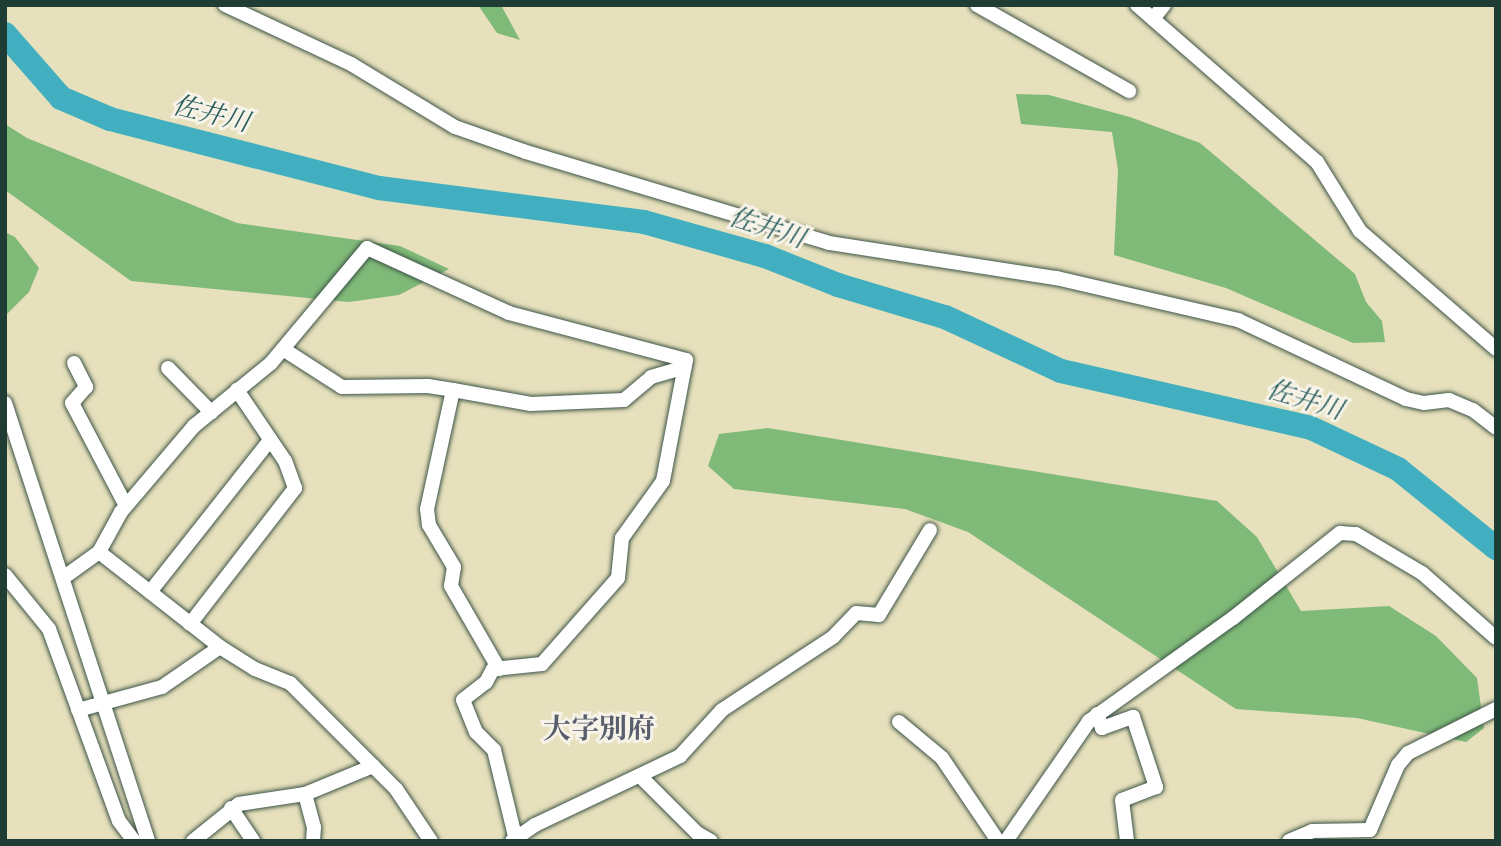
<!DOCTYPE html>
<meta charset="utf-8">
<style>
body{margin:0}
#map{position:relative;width:1501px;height:846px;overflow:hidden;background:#e7e0bc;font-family:Alegreya,"Noto Serif JP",serif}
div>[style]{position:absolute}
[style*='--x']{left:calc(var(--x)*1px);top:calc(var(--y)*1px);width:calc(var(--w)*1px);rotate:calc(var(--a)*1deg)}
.forest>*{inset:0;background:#80ba78}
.river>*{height:24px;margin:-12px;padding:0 12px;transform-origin:12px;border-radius:12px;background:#42afc0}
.roads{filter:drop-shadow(0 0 2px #3d5548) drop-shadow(0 0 2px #3d5548)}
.minor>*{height:14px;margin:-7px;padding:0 7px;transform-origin:7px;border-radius:7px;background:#fff}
span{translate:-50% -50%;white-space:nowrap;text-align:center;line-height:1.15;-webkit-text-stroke:6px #f7f3e8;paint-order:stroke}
.water-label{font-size:26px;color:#2a5f5e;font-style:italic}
.quarter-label{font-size:28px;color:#585e6b;font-weight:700}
.frame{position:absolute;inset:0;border:7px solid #1f3d34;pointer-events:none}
</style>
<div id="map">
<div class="forest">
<div style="clip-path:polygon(478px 5px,501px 5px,520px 40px,497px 33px)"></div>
<div style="clip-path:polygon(1016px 94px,1049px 95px,1130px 117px,1200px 143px,1355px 274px,1366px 302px,1382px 321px,1385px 342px,1353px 343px,1226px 288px,1114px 255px,1118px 170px,1112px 132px,1021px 124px)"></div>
<div style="clip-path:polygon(5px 124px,27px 138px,237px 223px,400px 246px,449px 269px,399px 295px,349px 302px,131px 281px,5px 190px)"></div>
<div style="clip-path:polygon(5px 232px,15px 237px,39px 268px,29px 292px,5px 316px)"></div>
<div style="clip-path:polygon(768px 428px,1217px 501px,1257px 537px,1301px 611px,1389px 606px,1436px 636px,1477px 678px,1484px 728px,1466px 742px,1357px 718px,1236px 709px,968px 532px,905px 509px,734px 489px,708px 466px,719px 434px)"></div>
</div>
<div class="river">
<div style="--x:5;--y:34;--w:85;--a:48.8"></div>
<div style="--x:61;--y:98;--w:53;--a:23.2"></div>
<div style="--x:110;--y:119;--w:278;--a:14.4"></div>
<div style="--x:379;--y:188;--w:267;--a:7.3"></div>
<div style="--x:644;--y:222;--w:126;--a:15.7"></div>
<div style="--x:765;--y:256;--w:79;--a:21.7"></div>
<div style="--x:838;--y:285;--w:112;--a:16.7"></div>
<div style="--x:945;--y:317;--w:128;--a:25"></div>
<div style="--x:1061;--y:371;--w:256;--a:12.8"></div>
<div style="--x:1311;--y:428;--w:96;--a:25.2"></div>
<div style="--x:1398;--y:469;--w:126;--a:38.9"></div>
</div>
<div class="roads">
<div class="minor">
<div style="--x:225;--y:5;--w:139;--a:25.1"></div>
<div style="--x:351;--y:64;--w:122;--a:31.2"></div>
<div style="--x:455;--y:127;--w:75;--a:19.4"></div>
<div style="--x:526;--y:152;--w:316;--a:16.7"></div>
<div style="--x:829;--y:243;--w:230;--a:8.8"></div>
<div style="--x:1056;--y:278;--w:187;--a:13"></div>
<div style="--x:1238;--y:320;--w:186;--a:25.2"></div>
<div style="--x:1406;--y:399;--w:18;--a:13"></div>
<div style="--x:1424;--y:403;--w:25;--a:-7"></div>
<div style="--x:1449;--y:400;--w:26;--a:23"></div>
<div style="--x:1473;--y:410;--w:29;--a:38"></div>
<div style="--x:977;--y:5;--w:175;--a:29.5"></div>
<div style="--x:1137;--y:5;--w:239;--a:41.1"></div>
<div style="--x:1317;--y:162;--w:81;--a:58.1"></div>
<div style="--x:1360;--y:231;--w:180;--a:40.9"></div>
<div style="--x:1153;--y:19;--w:18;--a:-52"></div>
<div style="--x:283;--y:349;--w:70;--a:32.8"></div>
<div style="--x:342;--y:387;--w:86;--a:-0.7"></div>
<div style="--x:428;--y:386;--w:25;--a:9"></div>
<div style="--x:453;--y:390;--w:122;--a:102.3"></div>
<div style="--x:427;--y:509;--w:16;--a:83"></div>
<div style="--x:429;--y:525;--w:49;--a:59.2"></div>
<div style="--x:454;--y:567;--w:19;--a:99"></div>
<div style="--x:451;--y:586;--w:96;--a:60"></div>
<div style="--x:74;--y:363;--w:27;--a:63"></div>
<div style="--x:86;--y:387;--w:21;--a:131"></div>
<div style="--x:72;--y:403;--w:116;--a:62.3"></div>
<div style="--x:168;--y:368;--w:62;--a:45.7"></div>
<div style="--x:453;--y:390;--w:79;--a:10.2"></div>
<div style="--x:531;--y:404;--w:93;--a:-2.5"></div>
<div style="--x:624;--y:400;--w:35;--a:-40"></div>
<div style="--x:651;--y:377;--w:35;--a:-16"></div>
<div style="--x:5;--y:403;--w:461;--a:71.9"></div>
<div style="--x:99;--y:552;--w:154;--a:38.1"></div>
<div style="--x:5;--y:575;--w:70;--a:50.8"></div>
<div style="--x:49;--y:629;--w:204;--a:70"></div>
<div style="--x:119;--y:821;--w:25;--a:53"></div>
<div style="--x:63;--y:578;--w:44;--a:-35.8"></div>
<div style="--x:99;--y:552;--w:46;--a:-61.2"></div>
<div style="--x:121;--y:512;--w:113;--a:-49.7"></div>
<div style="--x:194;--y:426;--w:99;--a:-39.3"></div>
<div style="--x:271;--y:363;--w:150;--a:-50.1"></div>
<div style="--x:367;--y:248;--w:156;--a:24.6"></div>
<div style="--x:509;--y:313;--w:183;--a:14.9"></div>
<div style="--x:686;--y:360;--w:123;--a:100.8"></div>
<div style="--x:663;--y:481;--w:70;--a:125.7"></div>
<div style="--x:622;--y:538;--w:40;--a:95.7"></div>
<div style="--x:618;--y:578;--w:115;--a:131.5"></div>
<div style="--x:542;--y:664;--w:49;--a:174.2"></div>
<div style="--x:493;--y:669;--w:15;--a:118"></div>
<div style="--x:486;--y:682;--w:29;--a:142"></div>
<div style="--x:463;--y:700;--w:35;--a:68"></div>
<div style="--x:476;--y:732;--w:25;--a:45"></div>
<div style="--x:494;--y:750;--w:89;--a:76.3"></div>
<div style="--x:150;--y:592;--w:194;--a:-51.7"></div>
<div style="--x:190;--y:624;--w:172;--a:-52.3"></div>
<div style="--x:295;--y:488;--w:29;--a:-110"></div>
<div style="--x:285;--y:461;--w:86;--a:-124.1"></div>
<div style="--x:78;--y:710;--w:87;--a:-15.3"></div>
<div style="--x:162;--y:687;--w:70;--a:-34.6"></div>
<div style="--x:220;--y:647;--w:41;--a:32.2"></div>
<div style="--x:255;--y:669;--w:38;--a:22"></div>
<div style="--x:290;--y:683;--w:117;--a:45"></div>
<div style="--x:373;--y:766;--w:74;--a:157.6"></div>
<div style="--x:305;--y:794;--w:67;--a:171.4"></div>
<div style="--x:239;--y:804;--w:59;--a:141.2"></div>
<div style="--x:1097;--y:714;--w:15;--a:70"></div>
<div style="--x:1102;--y:728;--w:33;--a:-20"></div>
<div style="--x:1133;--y:717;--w:74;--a:71.8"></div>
<div style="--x:1156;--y:787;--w:36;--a:159"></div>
<div style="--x:1122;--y:800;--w:41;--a:83"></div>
<div style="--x:899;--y:722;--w:56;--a:39.9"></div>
<div style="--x:942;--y:758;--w:100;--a:56"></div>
<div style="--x:373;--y:766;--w:33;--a:45"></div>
<div style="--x:396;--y:789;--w:63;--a:56.1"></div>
<div style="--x:642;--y:778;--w:78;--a:45"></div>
<div style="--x:697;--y:833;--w:16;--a:30"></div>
<div style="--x:305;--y:794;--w:34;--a:75"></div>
<div style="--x:314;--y:827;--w:14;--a:94"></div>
<div style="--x:231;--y:808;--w:40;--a:56"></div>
<div style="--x:512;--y:841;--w:28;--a:-35"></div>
<div style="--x:535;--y:825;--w:161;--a:-25.4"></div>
<div style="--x:680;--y:756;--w:62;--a:-47.6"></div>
<div style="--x:722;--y:710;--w:133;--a:-33.3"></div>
<div style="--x:833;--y:637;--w:33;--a:-46"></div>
<div style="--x:856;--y:613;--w:23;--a:5"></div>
<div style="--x:879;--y:615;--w:99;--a:-59"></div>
<div style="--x:1006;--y:841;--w:146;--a:-55.3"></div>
<div style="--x:1089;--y:721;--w:177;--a:-35.6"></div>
<div style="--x:1233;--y:618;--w:137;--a:-38.5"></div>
<div style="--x:1340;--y:533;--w:16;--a:4"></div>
<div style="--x:1356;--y:534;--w:77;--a:30.6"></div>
<div style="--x:1422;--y:573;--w:98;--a:41.3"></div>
<div style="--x:1289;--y:841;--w:25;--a:-23"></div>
<div style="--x:1312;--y:831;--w:58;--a:-1"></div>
<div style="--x:1370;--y:830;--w:71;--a:-66.7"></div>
<div style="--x:1398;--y:765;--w:16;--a:-50"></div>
<div style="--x:1408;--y:753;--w:98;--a:-26.6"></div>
</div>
</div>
<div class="water-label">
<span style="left:211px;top:114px;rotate:14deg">佐井川</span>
<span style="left:767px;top:228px;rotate:18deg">佐井川</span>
<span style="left:1305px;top:400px;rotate:17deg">佐井川</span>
</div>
<div class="quarter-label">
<span style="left:599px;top:729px">大字別府</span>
</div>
<div class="frame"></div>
</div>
